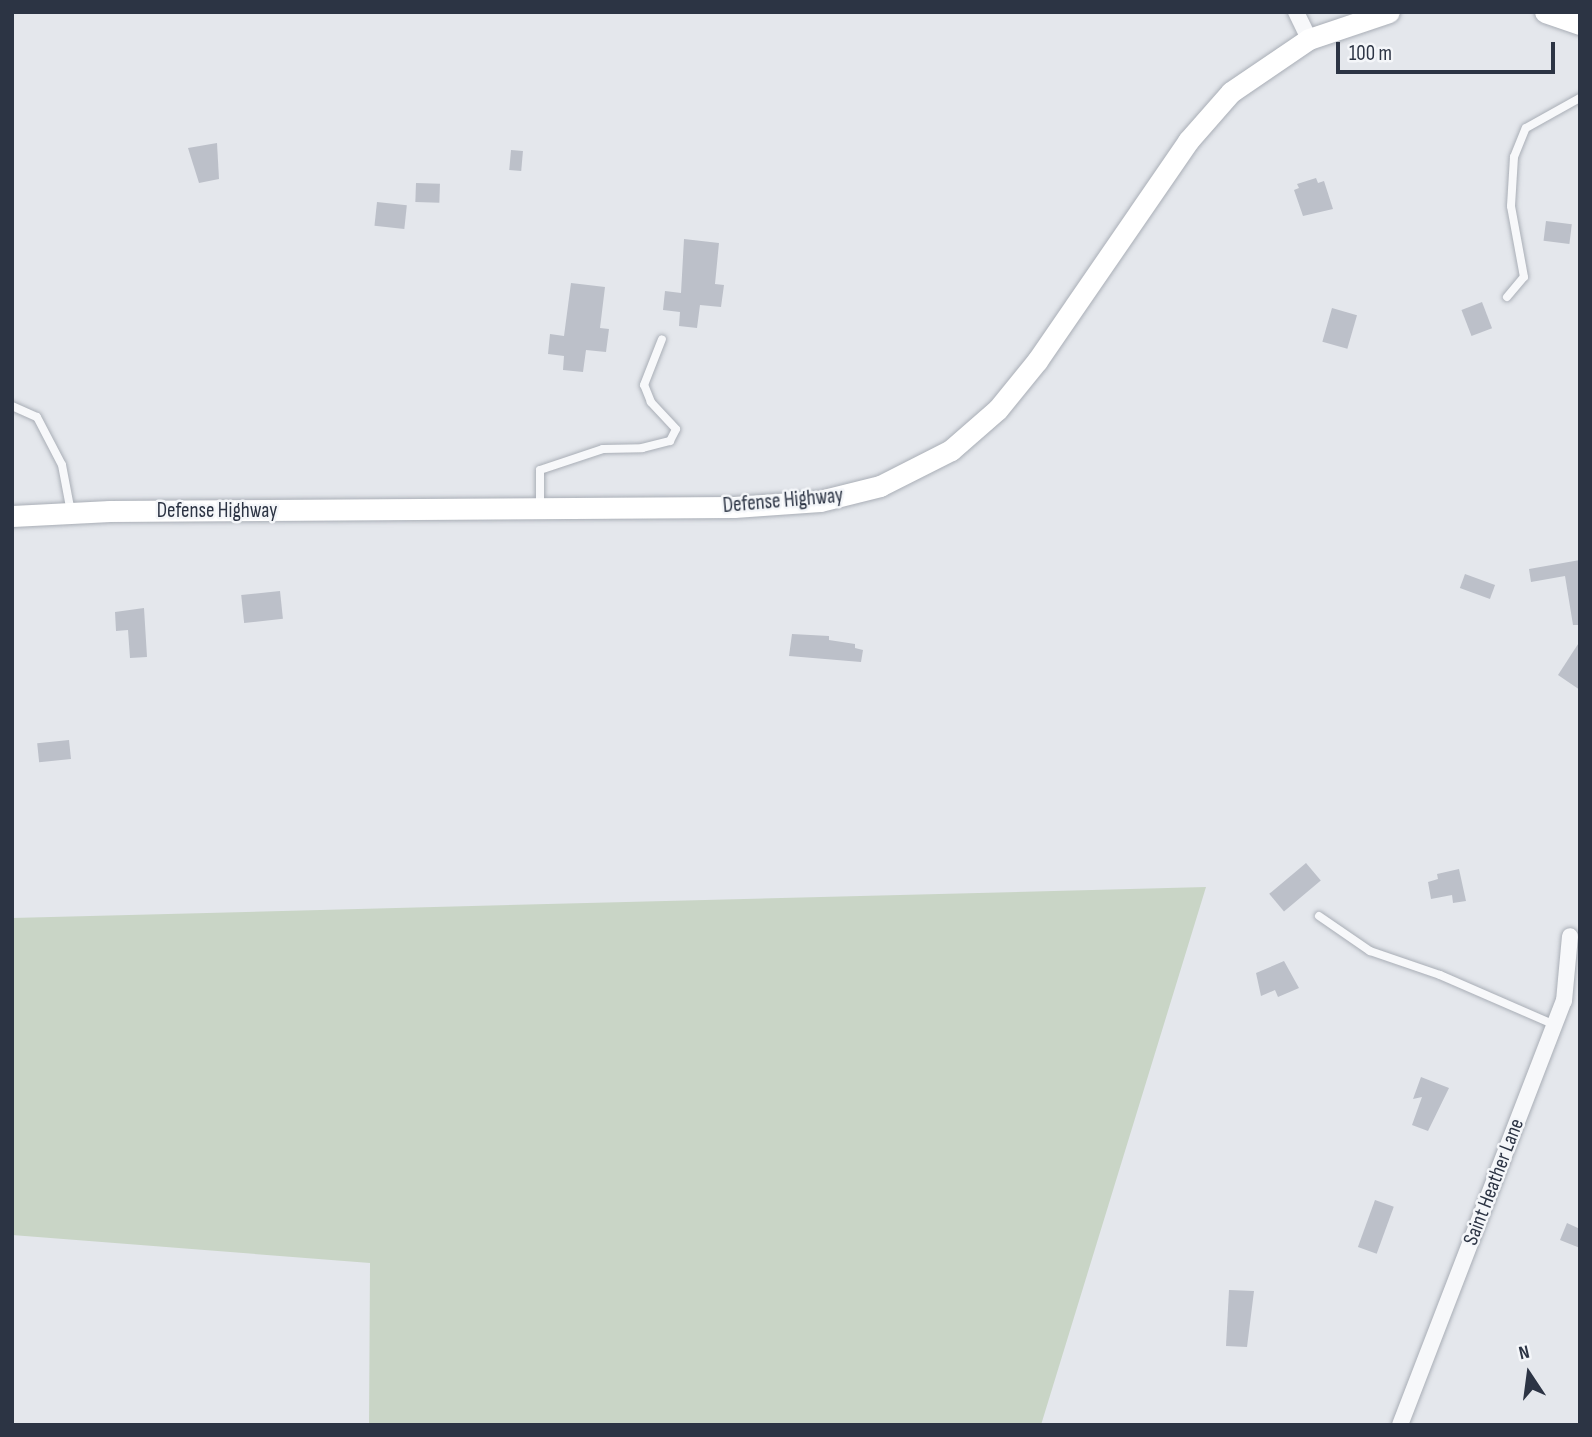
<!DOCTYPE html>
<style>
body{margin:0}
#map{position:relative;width:1592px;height:1437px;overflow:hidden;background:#e4e7ec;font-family:"Sofia Sans Condensed",sans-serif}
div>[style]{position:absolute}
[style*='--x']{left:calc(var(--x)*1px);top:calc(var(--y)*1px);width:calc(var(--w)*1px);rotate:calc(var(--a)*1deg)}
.green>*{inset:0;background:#c9d5c6}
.building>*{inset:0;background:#bcc0c9;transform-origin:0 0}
.roads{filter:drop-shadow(0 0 2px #a9aeb6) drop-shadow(0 0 2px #a9aeb6)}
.lane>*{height:8px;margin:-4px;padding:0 4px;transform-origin:4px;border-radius:4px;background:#f7f8fa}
.street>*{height:16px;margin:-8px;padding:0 8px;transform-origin:8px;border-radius:8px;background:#f7f8fa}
.secondary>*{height:21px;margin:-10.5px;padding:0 10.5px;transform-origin:10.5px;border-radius:10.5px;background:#fff}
span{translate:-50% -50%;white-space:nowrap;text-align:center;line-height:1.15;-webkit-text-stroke:5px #f4f6f9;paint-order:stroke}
.street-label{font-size:21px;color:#2c3444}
.frame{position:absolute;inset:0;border:14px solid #2c3444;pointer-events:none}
.north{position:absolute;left:1494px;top:1339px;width:70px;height:70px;-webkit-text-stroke:5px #f4f6f9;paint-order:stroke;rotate:347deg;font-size:19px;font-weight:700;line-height:28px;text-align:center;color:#2c3444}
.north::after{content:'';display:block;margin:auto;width:24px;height:32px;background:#2c3444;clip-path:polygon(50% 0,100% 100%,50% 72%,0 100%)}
.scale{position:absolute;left:1336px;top:42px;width:219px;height:32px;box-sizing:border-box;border:4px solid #2c3444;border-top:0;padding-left:9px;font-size:21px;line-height:24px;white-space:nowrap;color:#2c3444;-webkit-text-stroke:5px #f4f6f9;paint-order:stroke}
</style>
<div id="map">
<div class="green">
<div style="clip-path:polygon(1206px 887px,1041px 1425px,369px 1425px,370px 1263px,12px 1235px,12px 918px)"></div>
</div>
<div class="building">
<div style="clip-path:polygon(217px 143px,219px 179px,199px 183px,188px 148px)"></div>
<div style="left:511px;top:150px;width:12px;height:20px;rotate:5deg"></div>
<div style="clip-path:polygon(1316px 178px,1318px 183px,1324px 181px,1333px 209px,1303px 216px,1294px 190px,1299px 188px,1297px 184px)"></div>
<div style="left:416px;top:183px;width:24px;height:19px;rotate:2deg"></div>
<div style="left:377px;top:202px;width:30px;height:24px;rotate:6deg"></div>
<div style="left:1546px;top:221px;width:26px;height:20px;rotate:7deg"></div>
<div style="clip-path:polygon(684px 239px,719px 243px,715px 284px,724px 285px,721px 307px,700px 305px,697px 328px,679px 326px,680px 312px,663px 310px,665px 291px,681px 293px)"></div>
<div style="clip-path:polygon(571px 283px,605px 287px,600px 328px,609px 329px,606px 352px,586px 350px,583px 372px,563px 370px,564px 356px,548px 354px,550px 334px,564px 336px)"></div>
<div style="left:1482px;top:302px;width:28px;height:22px;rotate:69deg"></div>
<div style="left:1332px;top:308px;width:26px;height:35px;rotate:16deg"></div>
<div style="clip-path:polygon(1580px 560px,1580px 625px,1573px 625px,1565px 576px,1531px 582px,1529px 569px)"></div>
<div style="left:1465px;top:574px;width:32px;height:15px;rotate:20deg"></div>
<div style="left:280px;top:591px;width:28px;height:39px;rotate:84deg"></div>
<div style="clip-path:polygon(144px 608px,147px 657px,130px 658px,128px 630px,116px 631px,115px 612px)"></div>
<div style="clip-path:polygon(792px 634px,829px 636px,829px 640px,855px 644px,855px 648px,863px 650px,861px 662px,789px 656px)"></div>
<div style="clip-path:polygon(1580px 641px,1580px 690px,1558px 675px)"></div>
<div style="left:69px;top:740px;width:19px;height:32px;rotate:84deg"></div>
<div style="left:1306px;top:863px;width:23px;height:48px;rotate:50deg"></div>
<div style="clip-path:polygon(1459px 869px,1466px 901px,1453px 903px,1452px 895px,1431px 899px,1428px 882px,1438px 879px,1437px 874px)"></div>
<div style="clip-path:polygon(1284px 961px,1299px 988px,1278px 997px,1275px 990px,1261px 996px,1256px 973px)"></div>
<div style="clip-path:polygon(1421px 1077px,1449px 1088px,1428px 1131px,1412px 1125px,1422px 1097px,1413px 1099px)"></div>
<div style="left:1375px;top:1200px;width:20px;height:50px;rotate:20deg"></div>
<div style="clip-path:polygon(1567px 1223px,1580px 1229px,1580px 1248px,1560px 1240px)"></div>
<div style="clip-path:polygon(1229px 1290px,1254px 1291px,1247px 1347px,1226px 1346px)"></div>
</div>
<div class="roads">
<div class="lane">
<div style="--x:1507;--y:297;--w:26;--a:-50"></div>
<div style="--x:1524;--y:277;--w:72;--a:-100.4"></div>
<div style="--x:1511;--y:206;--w:49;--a:-86.5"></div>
<div style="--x:1514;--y:157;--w:31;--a:-68"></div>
<div style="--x:1526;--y:128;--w:62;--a:-29.1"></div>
<div style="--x:12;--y:406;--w:27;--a:24"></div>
<div style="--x:37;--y:417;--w:54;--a:62.5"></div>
<div style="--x:62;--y:465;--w:48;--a:79.2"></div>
<div style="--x:540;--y:508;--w:38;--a:-90"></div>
<div style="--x:540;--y:470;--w:66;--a:-18.4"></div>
<div style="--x:603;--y:449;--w:39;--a:-1"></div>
<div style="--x:642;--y:448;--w:29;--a:-14"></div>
<div style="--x:670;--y:441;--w:13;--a:-63"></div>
<div style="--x:676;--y:429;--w:37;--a:-133"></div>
<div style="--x:651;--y:402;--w:18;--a:-112"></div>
<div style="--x:644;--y:385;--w:49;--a:-68.6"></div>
<div style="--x:1319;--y:916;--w:62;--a:34.5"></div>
<div style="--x:1370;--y:951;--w:74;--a:18.9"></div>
<div style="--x:1440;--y:975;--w:125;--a:23.5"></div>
</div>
<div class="street">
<div style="--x:1296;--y:12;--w:30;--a:64"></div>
<div style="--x:1400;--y:1425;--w:455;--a:-68.9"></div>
<div style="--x:1564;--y:1001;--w:65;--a:-84.7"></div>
</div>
<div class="secondary">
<div style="--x:1545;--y:12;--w:37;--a:19"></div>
<div style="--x:12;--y:516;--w:98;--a:-2.9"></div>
<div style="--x:110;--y:511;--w:624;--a:-0.37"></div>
<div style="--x:734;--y:507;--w:86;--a:-4"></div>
<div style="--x:820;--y:501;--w:62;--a:-14"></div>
<div style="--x:880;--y:486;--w:80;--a:-26.9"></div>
<div style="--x:951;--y:450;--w:62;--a:-41.1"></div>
<div style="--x:998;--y:409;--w:62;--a:-50.9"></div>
<div style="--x:1037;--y:361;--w:267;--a:-55.5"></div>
<div style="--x:1188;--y:141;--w:65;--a:-48.7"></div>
<div style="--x:1231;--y:92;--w:94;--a:-34.2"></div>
<div style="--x:1309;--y:39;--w:84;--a:-18.6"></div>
</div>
</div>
<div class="street-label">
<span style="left:783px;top:501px;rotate:-5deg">Defense Highway</span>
<span style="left:217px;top:511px">Defense Highway</span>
<span style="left:1494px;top:1182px;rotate:-69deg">Saint Heather Lane</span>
</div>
<div class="frame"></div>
<div class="north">N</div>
<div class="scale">100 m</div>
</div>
